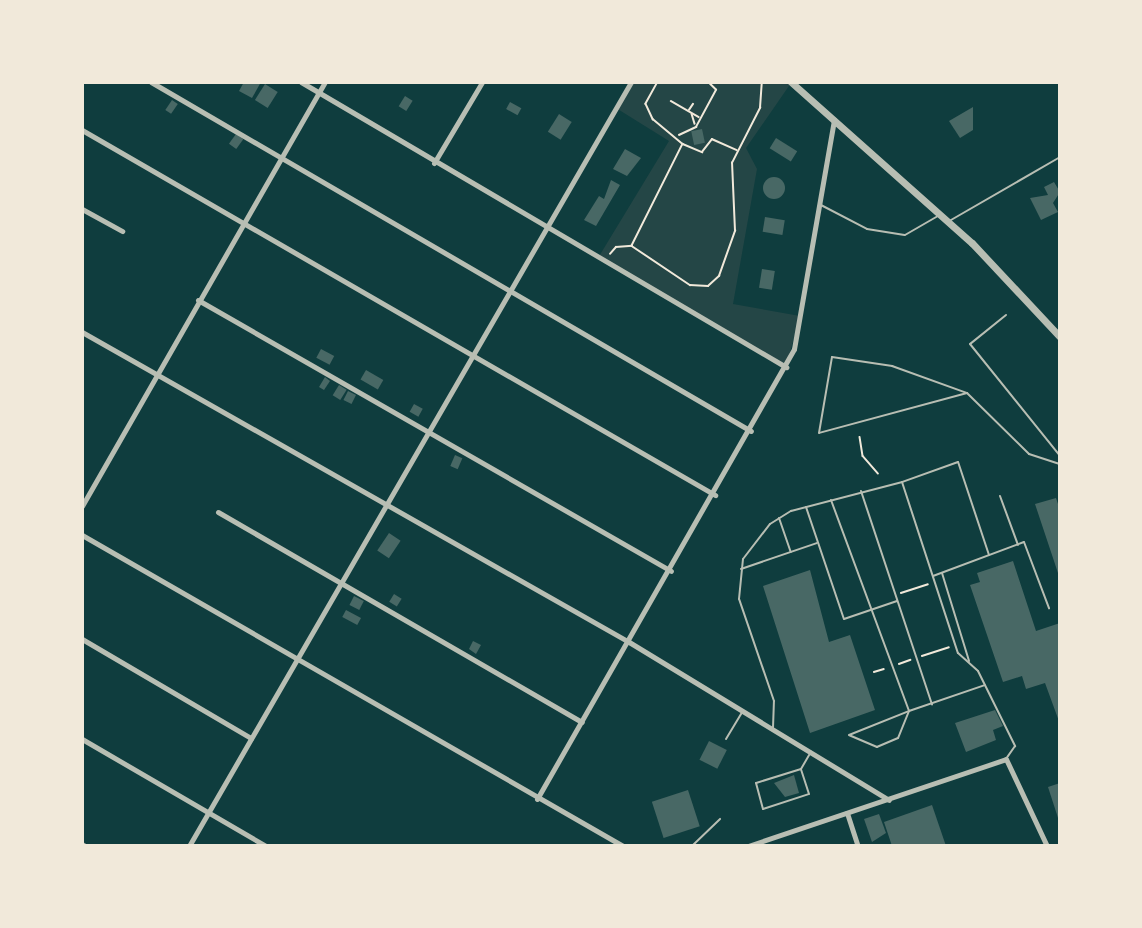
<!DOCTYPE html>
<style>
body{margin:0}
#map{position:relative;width:1142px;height:928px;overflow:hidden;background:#0f3d3e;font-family:"Zilla Slab",serif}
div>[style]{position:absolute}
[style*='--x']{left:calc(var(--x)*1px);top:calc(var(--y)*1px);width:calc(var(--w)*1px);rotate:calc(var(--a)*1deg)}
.green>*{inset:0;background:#244646}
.building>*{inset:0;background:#486865;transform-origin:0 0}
.round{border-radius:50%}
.path>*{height:1.5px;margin:-0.75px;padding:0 0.75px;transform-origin:0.75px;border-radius:0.75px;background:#f1e9da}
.service>*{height:2px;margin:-1px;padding:0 1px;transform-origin:1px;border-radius:1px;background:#b8beb3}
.minor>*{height:5px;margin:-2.5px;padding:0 2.5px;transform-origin:2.5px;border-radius:2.5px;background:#b8beb3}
.tertiary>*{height:7px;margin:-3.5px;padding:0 3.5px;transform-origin:3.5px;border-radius:3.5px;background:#b8beb3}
span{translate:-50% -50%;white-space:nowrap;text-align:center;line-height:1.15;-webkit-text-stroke:4.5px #f1e9da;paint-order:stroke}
.frame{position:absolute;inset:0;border:84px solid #f1e9da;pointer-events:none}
</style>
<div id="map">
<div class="green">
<div style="clip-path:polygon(631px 83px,791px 83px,746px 148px,757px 169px,733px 304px,800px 316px,786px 367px,598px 258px,669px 141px,616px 108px)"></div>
</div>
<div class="building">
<div style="clip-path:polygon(244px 82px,261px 82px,252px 98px,239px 91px)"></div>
<div style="left:265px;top:84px;width:15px;height:19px;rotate:32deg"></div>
<div style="left:405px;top:96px;width:9px;height:12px;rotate:32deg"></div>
<div style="left:172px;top:100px;width:7px;height:12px;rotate:34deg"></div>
<div style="left:510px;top:102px;width:13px;height:8px;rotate:29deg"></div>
<div style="clip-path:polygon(973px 107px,973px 130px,960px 138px,949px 121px)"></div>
<div style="left:559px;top:114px;width:15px;height:21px;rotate:32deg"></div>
<div style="left:702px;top:129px;width:14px;height:11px;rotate:78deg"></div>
<div style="left:236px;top:134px;width:9px;height:12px;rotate:36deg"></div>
<div style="left:776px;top:138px;width:25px;height:12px;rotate:32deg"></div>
<div style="clip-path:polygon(625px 149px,641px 158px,627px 176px,613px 169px)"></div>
<div class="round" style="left:763px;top:177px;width:22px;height:22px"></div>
<div style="clip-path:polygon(611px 180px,620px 185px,596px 226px,584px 220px,599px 196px,604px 199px)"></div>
<div style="clip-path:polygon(1054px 182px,1060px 192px,1053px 203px,1058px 212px,1041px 220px,1030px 198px,1048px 195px,1044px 187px)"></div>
<div style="left:765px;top:217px;width:20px;height:15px;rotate:9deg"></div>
<div style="left:762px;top:269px;width:13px;height:19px;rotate:9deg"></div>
<div style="left:321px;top:349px;width:15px;height:10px;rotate:28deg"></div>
<div style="left:366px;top:370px;width:20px;height:11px;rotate:30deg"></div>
<div style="clip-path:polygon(325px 377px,330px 381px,324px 390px,319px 387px)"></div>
<div style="left:339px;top:385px;width:9px;height:12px;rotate:32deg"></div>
<div style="left:348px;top:391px;width:9px;height:10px;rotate:27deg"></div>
<div style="left:414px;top:404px;width:10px;height:9px;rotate:29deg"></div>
<div style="left:455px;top:455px;width:8px;height:12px;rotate:23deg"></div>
<div style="clip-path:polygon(1056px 498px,1060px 510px,1059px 576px,1035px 504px)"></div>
<div style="left:389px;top:533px;width:14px;height:21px;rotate:34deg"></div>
<div style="clip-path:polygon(1013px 561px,1036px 631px,1060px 623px,1060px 724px,1045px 683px,1026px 689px,1022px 676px,1003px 682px,970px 585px,980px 582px,977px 573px)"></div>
<div style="clip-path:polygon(810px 570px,829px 642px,850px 635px,875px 710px,810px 733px,763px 586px)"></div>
<div style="left:394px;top:594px;width:9px;height:9px;rotate:32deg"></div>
<div style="left:354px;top:596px;width:11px;height:10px;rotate:27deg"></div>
<div style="left:346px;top:610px;width:17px;height:8px;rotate:28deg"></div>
<div style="clip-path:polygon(473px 641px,481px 645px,476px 654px,469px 649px)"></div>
<div style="clip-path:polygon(995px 710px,1003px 726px,993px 730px,996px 740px,966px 752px,955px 723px)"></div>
<div style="left:709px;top:741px;width:20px;height:21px;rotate:27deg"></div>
<div style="clip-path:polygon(794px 775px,799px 793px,785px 797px,774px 783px)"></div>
<div style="clip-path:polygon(1060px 783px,1060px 820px,1059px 821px,1048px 787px)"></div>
<div style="left:688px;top:790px;width:38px;height:38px;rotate:72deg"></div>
<div style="clip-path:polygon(932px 805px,946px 846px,892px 846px,884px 822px)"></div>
<div style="clip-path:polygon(879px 814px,886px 833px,872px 842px,864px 819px)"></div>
</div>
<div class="path">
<div style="--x:658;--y:82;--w:25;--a:119"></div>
<div style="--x:646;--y:104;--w:17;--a:65"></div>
<div style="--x:653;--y:119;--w:39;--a:40"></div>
<div style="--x:683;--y:144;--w:21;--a:23"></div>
<div style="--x:702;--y:152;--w:16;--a:-52"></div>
<div style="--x:712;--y:139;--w:27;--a:24"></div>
<div style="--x:671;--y:101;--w:32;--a:30"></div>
<div style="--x:689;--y:110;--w:7;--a:-56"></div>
<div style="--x:692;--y:114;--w:10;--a:73"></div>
<div style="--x:679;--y:135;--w:19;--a:-25"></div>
<div style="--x:696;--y:127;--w:42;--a:-61.6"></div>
<div style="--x:716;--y:90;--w:11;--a:-135"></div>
<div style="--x:683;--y:144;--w:114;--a:116.6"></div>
<div style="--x:632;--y:246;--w:70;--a:33.9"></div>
<div style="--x:690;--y:285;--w:18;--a:3"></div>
<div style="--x:708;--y:286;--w:15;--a:-42"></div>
<div style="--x:719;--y:276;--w:48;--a:-70.4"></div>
<div style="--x:735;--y:231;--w:68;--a:-92.5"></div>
<div style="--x:732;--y:163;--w:62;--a:-63"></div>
<div style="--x:760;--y:108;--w:26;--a:-86"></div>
<div style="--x:610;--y:254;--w:9;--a:-49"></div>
<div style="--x:616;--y:247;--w:16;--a:-4"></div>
<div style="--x:860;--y:437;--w:19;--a:81"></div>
<div style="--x:863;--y:456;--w:23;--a:49"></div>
<div style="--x:901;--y:593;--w:28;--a:-18"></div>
<div style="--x:922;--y:656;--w:28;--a:-18"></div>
<div style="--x:899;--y:664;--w:12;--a:-20"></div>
<div style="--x:874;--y:672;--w:10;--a:-17"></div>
</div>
<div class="service">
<div style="--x:819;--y:204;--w:54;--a:27.5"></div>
<div style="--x:867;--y:229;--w:38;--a:9"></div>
<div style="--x:905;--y:235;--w:38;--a:-30"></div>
<div style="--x:951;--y:220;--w:126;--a:-30"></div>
<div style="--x:1006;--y:315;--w:46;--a:141.1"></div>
<div style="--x:970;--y:344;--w:144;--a:51.2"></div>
<div style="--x:967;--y:393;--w:153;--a:164.9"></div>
<div style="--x:819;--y:433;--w:77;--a:-80.3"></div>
<div style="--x:832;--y:357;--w:61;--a:8.5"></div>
<div style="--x:892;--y:366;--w:80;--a:19.8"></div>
<div style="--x:967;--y:393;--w:87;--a:44.5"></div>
<div style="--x:1029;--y:454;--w:33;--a:18"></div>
<div style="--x:861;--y:491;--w:225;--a:71.6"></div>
<div style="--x:1000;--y:496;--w:52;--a:69.8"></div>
<div style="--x:831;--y:500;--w:225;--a:69.7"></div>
<div style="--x:909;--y:711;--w:80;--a:-18.9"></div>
<div style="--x:806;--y:507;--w:118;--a:71.3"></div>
<div style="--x:844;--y:619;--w:56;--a:-18.8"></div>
<div style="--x:779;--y:518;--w:36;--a:71"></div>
<div style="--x:989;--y:555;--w:98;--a:-108.4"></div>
<div style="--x:958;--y:462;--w:59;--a:160.3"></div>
<div style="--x:902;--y:482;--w:180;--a:71.9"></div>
<div style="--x:958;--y:653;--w:27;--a:42"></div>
<div style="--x:978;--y:671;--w:84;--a:63.7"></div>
<div style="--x:1015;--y:746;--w:16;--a:125"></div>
<div style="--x:741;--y:569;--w:80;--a:-18.9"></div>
<div style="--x:942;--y:573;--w:92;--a:72.9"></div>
<div style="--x:933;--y:576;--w:97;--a:-20.5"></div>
<div style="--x:1024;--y:542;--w:71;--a:69.3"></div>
<div style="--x:909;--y:711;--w:29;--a:112"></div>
<div style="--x:898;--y:738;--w:23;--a:157"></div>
<div style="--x:877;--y:747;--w:30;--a:-157"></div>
<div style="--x:849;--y:735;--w:65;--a:-21.8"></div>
<div style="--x:773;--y:728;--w:27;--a:-88"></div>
<div style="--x:774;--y:701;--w:108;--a:-108.9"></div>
<div style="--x:739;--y:599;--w:40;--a:-84.3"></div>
<div style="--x:743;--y:559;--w:44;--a:-52.4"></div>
<div style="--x:770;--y:524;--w:25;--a:-32"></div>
<div style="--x:791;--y:511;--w:115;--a:-14.6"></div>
<div style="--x:726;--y:739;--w:33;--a:-59"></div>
<div style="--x:801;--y:769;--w:47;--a:162.7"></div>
<div style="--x:756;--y:783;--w:27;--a:75"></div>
<div style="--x:763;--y:809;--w:48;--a:-18.1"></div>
<div style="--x:809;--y:794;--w:26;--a:-108"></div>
<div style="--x:801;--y:769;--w:20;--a:-60"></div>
<div style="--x:692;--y:846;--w:39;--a:-44"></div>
</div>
<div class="minor">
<div style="--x:151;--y:82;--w:694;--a:30.19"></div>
<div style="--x:301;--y:82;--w:563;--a:30.44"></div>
<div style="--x:82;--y:130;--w:731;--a:29.97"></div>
<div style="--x:434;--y:163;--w:94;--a:-59.3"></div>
<div style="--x:82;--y:209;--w:46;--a:28.8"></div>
<div style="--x:198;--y:300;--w:545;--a:29.81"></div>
<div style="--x:82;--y:332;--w:629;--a:29.54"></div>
<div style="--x:629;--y:642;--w:304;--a:31.3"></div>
<div style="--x:82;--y:506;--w:489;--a:-60.2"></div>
<div style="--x:218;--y:512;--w:420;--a:30"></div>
<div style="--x:82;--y:535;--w:624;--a:29.89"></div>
<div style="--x:82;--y:639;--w:196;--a:30.4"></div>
<div style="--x:82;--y:739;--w:213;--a:30.2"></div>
<div style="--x:537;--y:799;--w:518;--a:-60.27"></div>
<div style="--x:794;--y:349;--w:233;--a:-80.1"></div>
<div style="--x:847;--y:813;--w:35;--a:72"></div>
<div style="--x:82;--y:844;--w:4;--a:34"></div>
<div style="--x:189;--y:846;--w:883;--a:-59.95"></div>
<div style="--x:748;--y:846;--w:272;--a:-18.6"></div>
<div style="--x:1006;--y:759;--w:96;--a:64.8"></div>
</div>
<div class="tertiary">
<div style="--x:791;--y:82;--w:242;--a:41.7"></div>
<div style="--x:972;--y:243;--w:129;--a:46.9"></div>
</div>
<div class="frame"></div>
</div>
